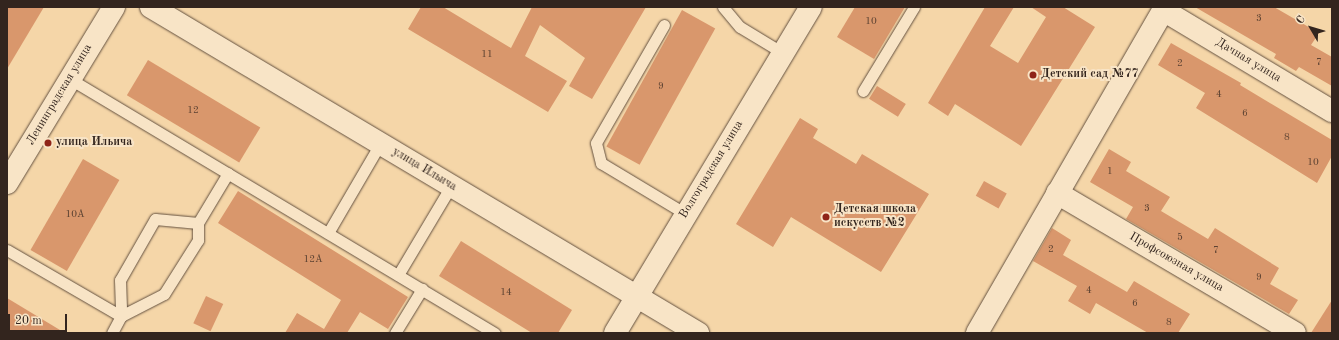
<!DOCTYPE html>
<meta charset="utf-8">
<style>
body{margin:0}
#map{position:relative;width:1339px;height:340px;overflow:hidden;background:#f5d6a8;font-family:"Old Standard TT",serif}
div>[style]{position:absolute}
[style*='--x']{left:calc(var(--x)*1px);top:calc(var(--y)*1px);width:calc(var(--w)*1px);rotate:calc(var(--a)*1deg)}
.building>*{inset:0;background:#d9976c;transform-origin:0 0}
.roads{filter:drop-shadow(0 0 1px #645140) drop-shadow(0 0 1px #645140)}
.service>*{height:11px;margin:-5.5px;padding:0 5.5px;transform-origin:5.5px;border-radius:5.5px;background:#f8e4c6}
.minor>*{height:22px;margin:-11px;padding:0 11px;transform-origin:11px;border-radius:11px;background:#f8e4c6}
.tertiary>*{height:22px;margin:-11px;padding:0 11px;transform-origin:11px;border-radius:11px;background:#f8e4c6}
.dots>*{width:11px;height:11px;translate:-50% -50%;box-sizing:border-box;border:2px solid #f8e4c6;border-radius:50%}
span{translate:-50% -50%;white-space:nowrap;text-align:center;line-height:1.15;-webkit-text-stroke:4px #f8e4c6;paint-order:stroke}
.number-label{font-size:10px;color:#5c4232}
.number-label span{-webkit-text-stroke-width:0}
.street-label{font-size:12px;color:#33251e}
.poi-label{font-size:12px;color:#33251e;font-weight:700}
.left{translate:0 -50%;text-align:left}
.frame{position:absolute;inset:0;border:8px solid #33251e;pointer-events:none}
.north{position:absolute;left:1291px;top:8px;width:40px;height:40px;-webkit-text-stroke:3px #f8e4c6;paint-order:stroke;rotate:308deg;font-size:11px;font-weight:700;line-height:16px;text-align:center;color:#33251e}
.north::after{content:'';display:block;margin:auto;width:14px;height:18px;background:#33251e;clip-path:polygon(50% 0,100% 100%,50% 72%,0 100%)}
.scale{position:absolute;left:8px;top:314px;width:59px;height:18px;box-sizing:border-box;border:2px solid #33251e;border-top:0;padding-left:5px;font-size:12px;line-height:14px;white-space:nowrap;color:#33251e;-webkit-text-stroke:3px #f8e4c6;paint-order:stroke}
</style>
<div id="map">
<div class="building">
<div style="clip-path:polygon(7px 7px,44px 7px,7px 69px)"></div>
<div style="clip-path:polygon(421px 7px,443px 7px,511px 48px,532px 7px,646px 7px,592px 99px,569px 86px,585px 58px,540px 25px,525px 56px,567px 81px,548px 112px,408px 29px)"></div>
<div style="clip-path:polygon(855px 7px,905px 7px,874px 59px,837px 37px)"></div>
<div style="clip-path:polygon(985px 7px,1014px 7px,990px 46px,1018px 63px,1046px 17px,1031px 7px,1063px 7px,1095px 27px,1021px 146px,955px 104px,948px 116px,928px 103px)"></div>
<div style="clip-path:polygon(1195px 7px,1274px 7px,1319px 33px,1311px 45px,1332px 57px,1332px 86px,1299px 67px,1296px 71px,1274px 58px,1276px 54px)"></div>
<div style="left:682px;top:10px;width:38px;height:156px;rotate:29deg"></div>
<div style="clip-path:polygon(1171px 43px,1241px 83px,1240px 85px,1332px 140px,1332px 156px,1317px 183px,1196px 108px,1205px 93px,1158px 65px)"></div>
<div style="left:148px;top:60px;width:131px;height:41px;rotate:31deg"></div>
<div style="left:877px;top:86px;width:34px;height:15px;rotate:32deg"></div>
<div style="clip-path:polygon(800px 118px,818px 129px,813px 138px,856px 164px,862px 154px,929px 194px,881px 272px,791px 217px,773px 247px,736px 224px)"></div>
<div style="clip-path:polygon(1109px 149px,1131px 162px,1126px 171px,1170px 197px,1161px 211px,1208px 239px,1215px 228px,1279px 268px,1270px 284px,1298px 300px,1289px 314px,1126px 219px,1133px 207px,1090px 182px)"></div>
<div style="left:83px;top:159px;width:42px;height:105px;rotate:30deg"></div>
<div style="left:984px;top:181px;width:26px;height:17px;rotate:29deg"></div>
<div style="clip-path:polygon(238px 191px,408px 297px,388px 329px,360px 312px,347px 333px,285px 333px,297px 313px,324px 329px,341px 300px,218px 223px)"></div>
<div style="clip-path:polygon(1052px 228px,1071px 240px,1063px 255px,1127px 292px,1134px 281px,1190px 314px,1178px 333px,1148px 333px,1096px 303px,1090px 314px,1068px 301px,1077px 286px,1033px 261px)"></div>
<div style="clip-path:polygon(461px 241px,572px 310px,558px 333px,532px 333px,439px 276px)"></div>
<div style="left:206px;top:296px;width:19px;height:30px;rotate:25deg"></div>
<div style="clip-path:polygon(7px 298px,65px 333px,7px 333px)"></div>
<div style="clip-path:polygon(1332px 300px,1332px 333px,1311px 333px)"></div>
</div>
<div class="roads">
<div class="service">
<div style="--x:723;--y:7;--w:26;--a:50"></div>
<div style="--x:740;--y:27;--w:50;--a:31.2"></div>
<div style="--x:664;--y:25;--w:136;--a:120"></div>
<div style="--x:596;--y:143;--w:21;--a:76"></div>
<div style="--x:601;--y:163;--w:99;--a:31"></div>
<div style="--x:70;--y:79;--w:495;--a:30.9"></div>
<div style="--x:863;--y:91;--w:98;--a:-58.7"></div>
<div style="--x:198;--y:223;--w:43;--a:-174.7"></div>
<div style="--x:155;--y:219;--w:70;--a:119.8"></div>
<div style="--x:120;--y:280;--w:36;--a:88"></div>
<div style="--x:121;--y:316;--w:48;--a:-27.1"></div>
<div style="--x:164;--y:294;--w:64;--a:-57.8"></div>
<div style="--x:198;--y:240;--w:17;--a:-90"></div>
<div style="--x:198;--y:223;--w:58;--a:-59"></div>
<div style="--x:328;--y:233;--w:103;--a:-59.7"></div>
<div style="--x:7;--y:250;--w:132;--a:30.1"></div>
<div style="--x:121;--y:316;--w:19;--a:118"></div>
<div style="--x:398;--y:275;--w:104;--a:-59.2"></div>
<div style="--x:395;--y:333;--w:52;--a:-58.5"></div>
</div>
<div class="minor">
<div style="--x:1163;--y:10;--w:197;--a:30.9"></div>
<div style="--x:1057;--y:193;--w:276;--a:30.5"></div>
<div style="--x:615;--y:333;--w:380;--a:-59"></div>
<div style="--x:977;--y:333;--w:376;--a:-60"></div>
</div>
<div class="tertiary">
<div style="--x:151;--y:7;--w:637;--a:30.79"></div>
<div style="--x:7;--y:183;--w:206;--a:-58.7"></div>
</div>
</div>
<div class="dots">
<div style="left:1033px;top:75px;background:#8f2418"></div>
<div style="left:48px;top:143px;background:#8f2418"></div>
<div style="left:826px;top:217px;background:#8f2418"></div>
</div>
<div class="number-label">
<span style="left:1259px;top:19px">3</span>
<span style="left:871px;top:22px">10</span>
<span style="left:487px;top:55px">11</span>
<span style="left:1319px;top:63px">7</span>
<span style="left:1180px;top:64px">2</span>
<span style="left:661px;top:87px">9</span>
<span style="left:1219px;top:95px">4</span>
<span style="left:193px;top:111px">12</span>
<span style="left:1245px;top:114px">6</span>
<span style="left:1287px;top:138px">8</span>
<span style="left:1313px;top:163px">10</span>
<span style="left:1110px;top:172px">1</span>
<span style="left:1147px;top:209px">3</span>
<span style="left:75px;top:215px">10А</span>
<span style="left:1180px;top:238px">5</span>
<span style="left:1051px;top:250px">2</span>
<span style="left:1216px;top:251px">7</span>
<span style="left:313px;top:260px">12А</span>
<span style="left:1259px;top:278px">9</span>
<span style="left:1089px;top:291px">4</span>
<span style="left:506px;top:293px">14</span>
<span style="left:1135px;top:304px">6</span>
<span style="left:1169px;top:323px">8</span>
</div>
<div class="street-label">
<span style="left:1248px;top:61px;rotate:31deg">Дачная улица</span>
<span style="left:60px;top:95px;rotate:-59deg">Ленинградская улица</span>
<span style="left:424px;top:170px;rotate:31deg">улица Ильича</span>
<span style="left:712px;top:170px;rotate:-59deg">Волгоградская улица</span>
<span style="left:1176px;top:263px;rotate:30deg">Профсоюзная улица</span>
</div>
<div class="poi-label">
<span class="left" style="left:1041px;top:75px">Детский сад №77</span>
<span class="left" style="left:56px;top:143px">улица Ильича</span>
<span class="left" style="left:834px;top:217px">Детская школа<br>искусств №2</span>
</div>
<div class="frame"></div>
<div class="north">С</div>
<div class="scale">20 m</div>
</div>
